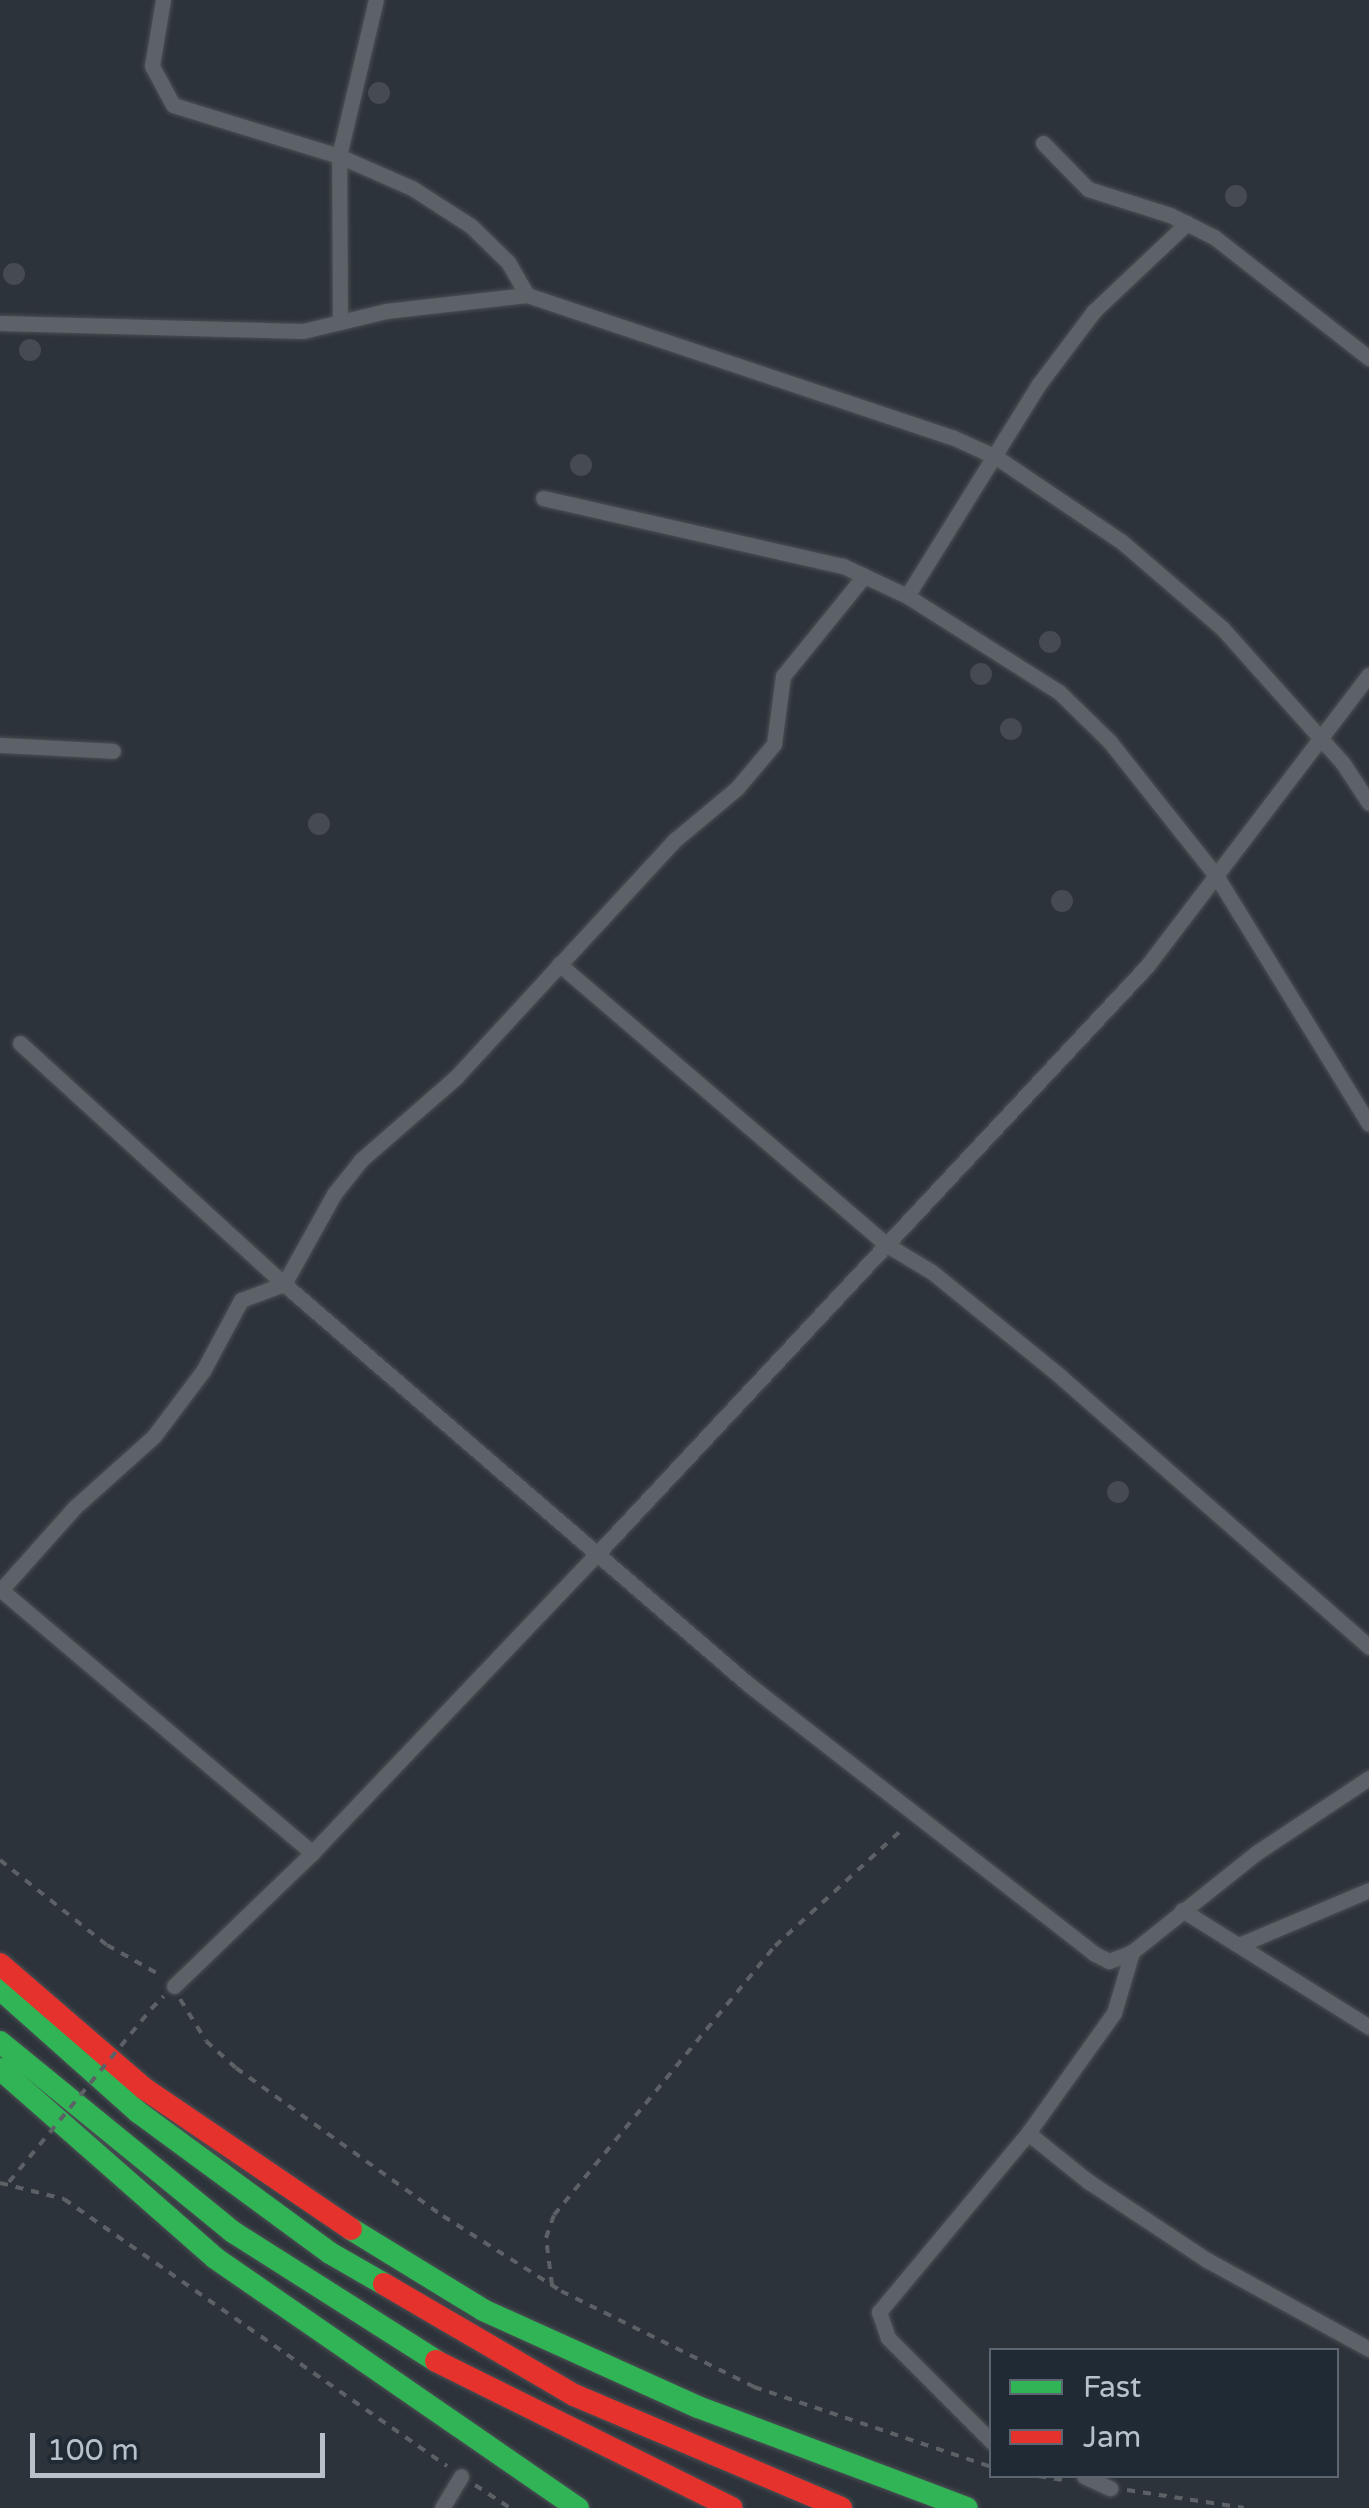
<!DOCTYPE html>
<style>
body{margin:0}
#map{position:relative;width:1369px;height:2508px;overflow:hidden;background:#2d333a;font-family:"Varela Round",sans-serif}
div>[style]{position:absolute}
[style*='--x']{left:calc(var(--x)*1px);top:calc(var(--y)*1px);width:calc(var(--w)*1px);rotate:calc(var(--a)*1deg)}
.building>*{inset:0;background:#454b50}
.round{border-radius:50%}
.path>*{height:4px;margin-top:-2px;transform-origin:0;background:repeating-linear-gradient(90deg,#5b6165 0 8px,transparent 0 16px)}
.roads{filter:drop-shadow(0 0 2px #4b4f54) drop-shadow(0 0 2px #4b4f54)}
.street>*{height:15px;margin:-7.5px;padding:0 7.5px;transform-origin:7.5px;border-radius:7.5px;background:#5d6268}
.fast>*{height:22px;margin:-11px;padding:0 11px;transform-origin:11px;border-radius:11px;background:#30b455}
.jam>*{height:22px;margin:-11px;padding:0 11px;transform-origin:11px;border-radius:11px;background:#e5322d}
.path-bridge>*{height:4px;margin-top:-2px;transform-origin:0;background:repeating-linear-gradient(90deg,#5b6165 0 8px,transparent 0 16px)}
span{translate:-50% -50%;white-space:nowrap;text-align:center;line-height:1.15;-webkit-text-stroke:9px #202a34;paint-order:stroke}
.legend{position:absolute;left:989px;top:2348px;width:350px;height:130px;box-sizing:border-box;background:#202a34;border:2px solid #5d6670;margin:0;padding:12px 18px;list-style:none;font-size:30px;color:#b8c0c9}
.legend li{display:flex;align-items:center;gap:20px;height:50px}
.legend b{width:50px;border:2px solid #5d6670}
.scale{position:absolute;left:30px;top:2433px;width:295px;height:45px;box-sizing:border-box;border:5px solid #b8c0c9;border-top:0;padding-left:12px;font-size:30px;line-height:35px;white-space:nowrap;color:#b8c0c9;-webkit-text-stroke:8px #202a34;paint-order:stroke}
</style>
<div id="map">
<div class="building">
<div class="round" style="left:368px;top:82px;width:22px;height:22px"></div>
<div class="round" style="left:1225px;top:185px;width:22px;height:22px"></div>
<div class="round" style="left:3px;top:263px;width:22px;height:22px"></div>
<div class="round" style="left:19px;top:339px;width:22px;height:22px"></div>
<div class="round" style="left:570px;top:454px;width:22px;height:22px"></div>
<div class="round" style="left:1039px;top:631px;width:22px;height:22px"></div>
<div class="round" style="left:970px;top:663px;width:22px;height:22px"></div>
<div class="round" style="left:1000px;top:718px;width:22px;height:22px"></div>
<div class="round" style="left:308px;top:813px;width:22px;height:22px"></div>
<div class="round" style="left:1051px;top:890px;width:22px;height:22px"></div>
<div class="round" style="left:1107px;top:1481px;width:22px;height:22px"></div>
</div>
<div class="path">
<div style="--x:0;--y:1860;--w:137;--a:38.5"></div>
<div style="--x:107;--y:1945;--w:63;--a:29.4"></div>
<div style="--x:180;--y:1999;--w:49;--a:58.2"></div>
<div style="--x:206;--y:2041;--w:40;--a:42"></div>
<div style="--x:236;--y:2068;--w:254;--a:35.6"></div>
<div style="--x:443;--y:2216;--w:140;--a:32.4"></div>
<div style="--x:561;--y:2291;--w:216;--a:26.4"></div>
<div style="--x:754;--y:2387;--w:251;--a:18.6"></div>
<div style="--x:151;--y:2009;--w:18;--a:-45"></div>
<div style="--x:0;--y:2183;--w:66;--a:14"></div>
<div style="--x:64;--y:2199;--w:467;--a:34.9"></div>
<div style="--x:552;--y:2285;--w:47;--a:-97.3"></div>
<div style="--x:546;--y:2238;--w:24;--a:-71"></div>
<div style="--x:554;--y:2215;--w:348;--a:-50.6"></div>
<div style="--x:775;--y:1946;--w:175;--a:-42.5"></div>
<div style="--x:1038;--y:2476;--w:30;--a:9"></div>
<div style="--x:475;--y:2485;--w:42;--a:33.3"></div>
<div style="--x:1127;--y:2490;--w:118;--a:8.7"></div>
</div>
<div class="roads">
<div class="street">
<div style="--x:163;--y:0;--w:67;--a:99.5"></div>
<div style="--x:152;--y:66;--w:44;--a:61.7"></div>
<div style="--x:173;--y:105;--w:174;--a:17.1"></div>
<div style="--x:339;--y:156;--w:80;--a:23.7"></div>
<div style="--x:412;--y:188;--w:70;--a:32.8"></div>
<div style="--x:471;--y:226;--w:52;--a:44.2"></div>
<div style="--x:508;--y:262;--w:38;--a:60"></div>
<div style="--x:1043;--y:143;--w:64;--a:45.6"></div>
<div style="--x:1088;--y:189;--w:86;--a:17.6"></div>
<div style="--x:1170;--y:215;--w:49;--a:26.6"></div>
<div style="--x:1214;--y:237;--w:197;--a:38"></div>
<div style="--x:340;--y:322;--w:166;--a:-90.3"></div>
<div style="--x:339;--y:156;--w:160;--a:-76.7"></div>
<div style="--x:0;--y:323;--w:303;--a:1.5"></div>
<div style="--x:303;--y:331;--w:85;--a:-13.5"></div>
<div style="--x:386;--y:311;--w:142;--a:-6.5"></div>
<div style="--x:527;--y:295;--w:448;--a:18.5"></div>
<div style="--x:952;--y:437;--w:48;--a:24.4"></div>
<div style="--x:996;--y:457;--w:152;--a:34"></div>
<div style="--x:1122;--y:542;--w:132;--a:40.7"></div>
<div style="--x:1222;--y:628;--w:180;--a:48.2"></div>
<div style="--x:1342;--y:762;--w:49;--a:56.6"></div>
<div style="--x:543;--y:498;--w:308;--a:12.8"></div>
<div style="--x:843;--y:566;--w:71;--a:25.1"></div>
<div style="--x:907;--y:596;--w:180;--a:32.3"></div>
<div style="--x:1059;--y:692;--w:71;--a:44.4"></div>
<div style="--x:1110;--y:742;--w:172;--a:51.6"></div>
<div style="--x:1217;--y:877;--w:290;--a:58.4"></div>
<div style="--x:907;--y:596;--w:250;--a:-58.1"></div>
<div style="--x:1039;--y:384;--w:91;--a:-53"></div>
<div style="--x:1094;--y:311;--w:128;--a:-43.4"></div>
<div style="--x:0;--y:745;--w:113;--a:3"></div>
<div style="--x:559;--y:964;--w:432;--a:40.6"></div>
<div style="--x:887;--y:1245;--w:52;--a:31"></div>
<div style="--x:932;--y:1272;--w:166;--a:39.1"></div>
<div style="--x:1061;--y:1377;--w:410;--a:41.2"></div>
<div style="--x:20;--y:1043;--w:357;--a:42.4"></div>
<div style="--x:284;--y:1284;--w:613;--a:40.76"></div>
<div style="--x:748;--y:1684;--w:437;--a:37.9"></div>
<div style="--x:1093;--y:1953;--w:18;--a:27"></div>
<div style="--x:1109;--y:1961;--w:25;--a:-21"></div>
<div style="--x:1132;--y:1952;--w:159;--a:-38.6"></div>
<div style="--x:1256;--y:1853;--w:136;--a:-33.6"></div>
<div style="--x:0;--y:1589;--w:409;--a:40.2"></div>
<div style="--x:1;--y:1590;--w:111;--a:-48.3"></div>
<div style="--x:75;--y:1507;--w:106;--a:-41.9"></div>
<div style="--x:154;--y:1436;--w:81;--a:-53"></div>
<div style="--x:203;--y:1371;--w:81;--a:-61.8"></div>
<div style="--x:241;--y:1300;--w:46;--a:-20.4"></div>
<div style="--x:284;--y:1284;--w:103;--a:-60.9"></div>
<div style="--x:334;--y:1194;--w:43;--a:-51.5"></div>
<div style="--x:361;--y:1160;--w:126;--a:-41.1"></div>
<div style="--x:456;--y:1077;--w:324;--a:-47.3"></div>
<div style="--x:676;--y:839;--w:80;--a:-39.9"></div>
<div style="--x:737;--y:788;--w:57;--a:-49.9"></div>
<div style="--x:774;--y:744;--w:69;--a:-82.5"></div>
<div style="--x:783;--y:676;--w:129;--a:-51"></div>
<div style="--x:1182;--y:1910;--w:221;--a:32"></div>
<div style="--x:1239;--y:1945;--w:141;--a:-22.9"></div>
<div style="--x:174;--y:1986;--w:192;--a:-43.9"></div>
<div style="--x:312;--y:1853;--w:413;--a:-46.4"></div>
<div style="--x:597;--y:1554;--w:805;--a:-46.91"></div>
<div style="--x:1147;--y:966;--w:366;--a:-52.7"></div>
<div style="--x:1028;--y:2133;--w:78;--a:38.8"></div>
<div style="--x:1089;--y:2182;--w:141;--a:33.5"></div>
<div style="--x:1207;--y:2260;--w:185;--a:28.8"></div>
<div style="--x:992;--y:2442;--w:147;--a:-135"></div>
<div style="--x:888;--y:2338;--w:28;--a:-109"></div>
<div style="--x:879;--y:2312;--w:233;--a:-50.2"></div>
<div style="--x:1028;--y:2133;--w:148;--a:-54.4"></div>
<div style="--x:1114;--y:2013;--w:64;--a:-73.6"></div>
<div style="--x:1084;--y:2476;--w:29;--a:25"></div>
<div style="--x:442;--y:2508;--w:37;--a:-59"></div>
</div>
<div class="fast">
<div style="--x:0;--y:1989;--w:185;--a:41.7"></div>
<div style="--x:138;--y:2112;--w:238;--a:36.3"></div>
<div style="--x:330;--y:2253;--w:62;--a:29.9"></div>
<div style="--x:0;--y:2042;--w:301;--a:39.2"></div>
<div style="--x:233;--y:2232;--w:241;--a:32.4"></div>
<div style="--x:0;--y:2069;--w:286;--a:41.3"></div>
<div style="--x:215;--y:2258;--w:441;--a:34.6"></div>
<div style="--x:351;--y:2229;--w:155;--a:31.5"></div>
<div style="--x:483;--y:2310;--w:236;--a:24.3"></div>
<div style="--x:698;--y:2407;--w:287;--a:20.6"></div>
</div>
<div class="jam">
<div style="--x:0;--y:1964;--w:191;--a:40.8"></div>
<div style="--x:145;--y:2089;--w:249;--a:34.2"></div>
<div style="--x:384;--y:2284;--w:220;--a:30.3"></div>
<div style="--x:574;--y:2395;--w:290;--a:22.9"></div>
<div style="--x:436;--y:2361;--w:330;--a:26.4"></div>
</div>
</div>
<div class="path-bridge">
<div style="--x:9;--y:2182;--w:224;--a:-50.6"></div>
</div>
<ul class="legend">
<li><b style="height:12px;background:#30b455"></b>Fast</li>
<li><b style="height:12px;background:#e5322d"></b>Jam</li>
</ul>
<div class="scale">100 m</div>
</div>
